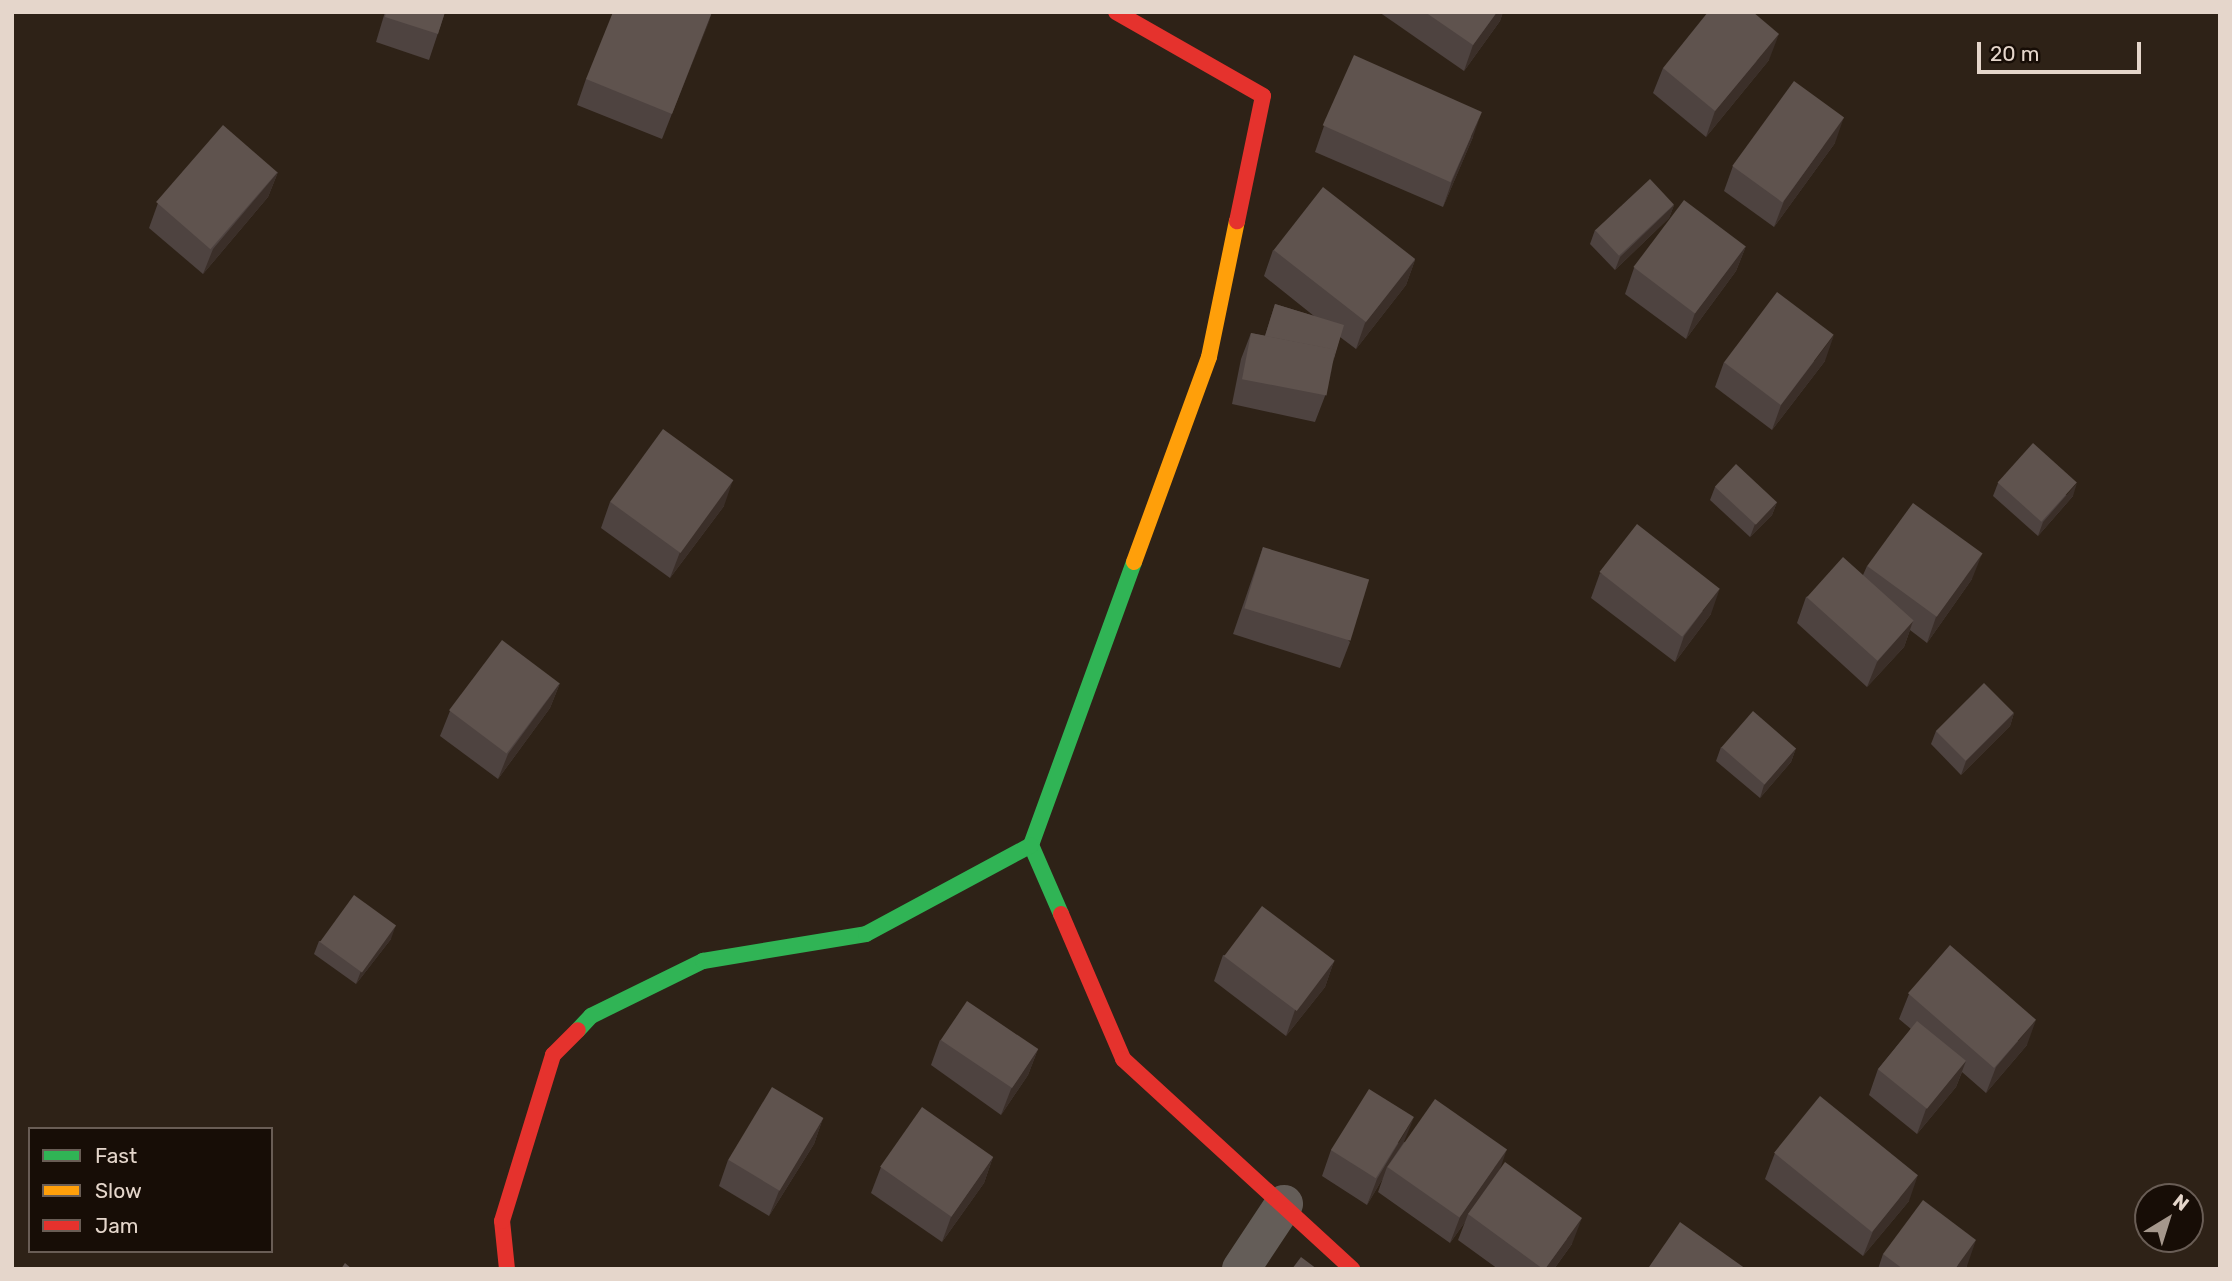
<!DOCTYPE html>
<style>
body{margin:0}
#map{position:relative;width:2232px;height:1281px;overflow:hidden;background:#2e2217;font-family:Rubik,sans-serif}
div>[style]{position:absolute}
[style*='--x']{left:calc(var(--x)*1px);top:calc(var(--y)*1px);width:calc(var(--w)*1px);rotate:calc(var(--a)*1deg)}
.street>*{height:38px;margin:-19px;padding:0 19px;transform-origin:19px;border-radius:19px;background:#645d58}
.fast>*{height:16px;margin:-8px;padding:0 8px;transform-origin:8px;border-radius:8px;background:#30b455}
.slow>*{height:16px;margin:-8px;padding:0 8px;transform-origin:8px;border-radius:8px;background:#ff9f0a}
.jam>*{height:16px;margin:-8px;padding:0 8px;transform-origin:8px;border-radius:8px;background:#e5322d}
.wall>*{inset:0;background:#4e4340}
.shaded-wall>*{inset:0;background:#3b2f29}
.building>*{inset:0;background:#5f534e;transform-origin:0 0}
span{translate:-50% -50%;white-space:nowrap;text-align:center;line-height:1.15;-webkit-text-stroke:7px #170d06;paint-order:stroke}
.frame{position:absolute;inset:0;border:14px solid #e5d6cb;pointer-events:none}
.legend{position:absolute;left:28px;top:1127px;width:245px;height:126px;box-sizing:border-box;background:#170d06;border:2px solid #695d55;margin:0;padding:9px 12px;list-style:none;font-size:21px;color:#e5d6cb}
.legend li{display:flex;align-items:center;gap:14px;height:35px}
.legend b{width:35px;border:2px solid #695d55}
.north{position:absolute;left:2134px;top:1183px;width:70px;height:70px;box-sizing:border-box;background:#170d06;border:2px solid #695d55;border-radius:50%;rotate:38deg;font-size:19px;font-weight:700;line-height:28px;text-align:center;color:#e5d6cb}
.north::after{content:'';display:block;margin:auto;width:24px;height:32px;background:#a5978c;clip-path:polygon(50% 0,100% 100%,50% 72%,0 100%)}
.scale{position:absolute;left:1977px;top:42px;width:164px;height:32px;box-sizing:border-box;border:4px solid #e5d6cb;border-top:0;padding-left:9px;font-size:21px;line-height:24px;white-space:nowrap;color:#e5d6cb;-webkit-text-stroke:5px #170d06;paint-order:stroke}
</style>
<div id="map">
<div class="street">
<div style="--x:1241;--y:1269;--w:78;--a:-56.5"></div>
</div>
<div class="fast">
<div style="--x:1061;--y:914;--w:75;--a:-113.5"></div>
<div style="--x:1031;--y:845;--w:301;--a:-70"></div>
<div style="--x:578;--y:1030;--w:19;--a:-47"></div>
<div style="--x:591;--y:1016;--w:125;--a:-26.2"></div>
<div style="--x:703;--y:961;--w:165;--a:-9.4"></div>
<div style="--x:866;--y:934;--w:187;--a:-28.3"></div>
</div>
<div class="slow">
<div style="--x:1134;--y:562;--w:218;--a:-69.9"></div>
<div style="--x:1209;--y:357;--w:139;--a:-78.4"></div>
</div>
<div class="jam">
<div style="--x:1116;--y:12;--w:169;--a:29.7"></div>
<div style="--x:1263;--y:96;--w:128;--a:101.7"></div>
<div style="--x:1061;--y:914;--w:158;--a:66.8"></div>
<div style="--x:1123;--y:1059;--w:311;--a:42.5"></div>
<div style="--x:507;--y:1269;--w:48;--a:-95.9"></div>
<div style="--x:502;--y:1221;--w:174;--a:-72.9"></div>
<div style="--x:553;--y:1055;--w:35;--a:-45"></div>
</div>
<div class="wall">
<div style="clip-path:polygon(385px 12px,445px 12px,429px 60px,376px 42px)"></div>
<div style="clip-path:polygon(712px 12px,662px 139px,577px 105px,586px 79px)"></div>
<div style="clip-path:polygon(1379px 12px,1503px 12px,1500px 21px,1464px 71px)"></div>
<div style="clip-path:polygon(1769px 60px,1706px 137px,1653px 93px,1663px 68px)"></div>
<div style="clip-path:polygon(1324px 126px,1473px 137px,1443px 207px,1315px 152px)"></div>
<div style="clip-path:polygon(1835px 143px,1774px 227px,1724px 191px,1733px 166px)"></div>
<div style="clip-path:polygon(278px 172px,268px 197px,203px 274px,149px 228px,158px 203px)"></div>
<div style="clip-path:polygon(1674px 205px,1669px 218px,1615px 270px,1590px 244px,1595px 230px)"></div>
<div style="clip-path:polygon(1746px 246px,1736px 271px,1686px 339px,1625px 294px,1634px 268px)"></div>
<div style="clip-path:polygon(1273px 250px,1415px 260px,1406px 285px,1356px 349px,1340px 337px,1331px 367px,1325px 396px,1315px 422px,1232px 404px,1241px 359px,1251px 333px,1265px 336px,1275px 304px,1314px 316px,1264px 276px)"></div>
<div style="clip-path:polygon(1825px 361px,1772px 430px,1715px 387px,1724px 362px)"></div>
<div style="clip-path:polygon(1998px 483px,2073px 496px,2038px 536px,1993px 496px)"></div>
<div style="clip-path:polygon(1715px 487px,1777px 502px,1772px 515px,1750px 537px,1710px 500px)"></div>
<div style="clip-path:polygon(610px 502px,724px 506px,670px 578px,601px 528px)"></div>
<div style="clip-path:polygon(1263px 547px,1350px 642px,1340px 668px,1233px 634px)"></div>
<div style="clip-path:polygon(1867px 566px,1972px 579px,1927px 643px,1910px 630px,1904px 647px,1867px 687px,1797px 623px,1806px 597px,1863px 575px)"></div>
<div style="clip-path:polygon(1600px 573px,1711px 614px,1675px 662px,1591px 598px)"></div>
<div style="clip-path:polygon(560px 683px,550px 708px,498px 779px,440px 736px,450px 711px)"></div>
<div style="clip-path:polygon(2014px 713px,2010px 726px,1961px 775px,1931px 744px,1936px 731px)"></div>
<div style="clip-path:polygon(1721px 747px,1796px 748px,1791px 762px,1760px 798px,1716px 761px)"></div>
<div style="clip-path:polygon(391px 939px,356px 984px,314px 954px,319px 941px)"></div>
<div style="clip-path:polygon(1223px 955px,1334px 961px,1325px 987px,1286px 1036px,1214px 981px)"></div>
<div style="clip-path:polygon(1909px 994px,2027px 1045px,1986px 1093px,1962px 1072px,1956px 1087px,1917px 1134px,1869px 1095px,1878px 1069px,1911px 1029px,1899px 1019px)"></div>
<div style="clip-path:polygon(940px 1040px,1038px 1049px,1028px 1075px,1001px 1115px,931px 1065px)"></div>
<div style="clip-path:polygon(823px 1118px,814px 1144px,769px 1216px,719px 1186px,728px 1160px)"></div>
<div style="clip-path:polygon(1405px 1142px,1500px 1170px,1572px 1244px,1554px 1269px,1498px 1269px,1458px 1240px,1465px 1222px,1450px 1243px,1378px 1192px,1383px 1178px,1367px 1205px,1322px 1176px,1331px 1150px)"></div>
<div style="clip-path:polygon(1775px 1153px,1909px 1201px,1863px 1256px,1765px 1179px)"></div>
<div style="clip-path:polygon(993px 1157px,984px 1183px,942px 1242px,871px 1193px,881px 1167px)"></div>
<div style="clip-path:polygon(1883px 1254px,1967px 1266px,1965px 1269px,1878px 1269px)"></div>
</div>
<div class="shaded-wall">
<div style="clip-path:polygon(712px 12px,709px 22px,662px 139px,672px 114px)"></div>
<div style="clip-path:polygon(1497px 12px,1503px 12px,1500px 21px,1464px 71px,1473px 45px)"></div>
<div style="clip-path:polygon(1779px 34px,1769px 60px,1706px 137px,1715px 111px)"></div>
<div style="clip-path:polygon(1482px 111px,1473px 137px,1443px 207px,1452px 181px)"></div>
<div style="clip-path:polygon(1844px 117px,1835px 143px,1774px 227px,1784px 201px)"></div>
<div style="clip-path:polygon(278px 172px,268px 197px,203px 274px,213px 249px)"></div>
<div style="clip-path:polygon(1674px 205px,1669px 218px,1615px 270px,1620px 257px)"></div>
<div style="clip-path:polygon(1746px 246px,1736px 271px,1686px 339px,1695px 313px)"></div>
<div style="clip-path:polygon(1415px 260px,1406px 285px,1356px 349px,1365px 323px)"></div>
<div style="clip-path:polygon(1834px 335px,1825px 361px,1772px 430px,1781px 405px)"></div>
<div style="clip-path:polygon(733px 480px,724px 506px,670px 578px,680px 552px)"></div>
<div style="clip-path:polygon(2077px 483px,2073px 496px,2038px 536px,2043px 522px)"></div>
<div style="clip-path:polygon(1777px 502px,1772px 515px,1750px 537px,1755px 524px)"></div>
<div style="clip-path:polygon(1982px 554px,1972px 579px,1927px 643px,1936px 617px)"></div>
<div style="clip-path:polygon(1720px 588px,1711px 614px,1675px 662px,1684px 636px)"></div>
<div style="clip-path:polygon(1913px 621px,1904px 647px,1867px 687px,1877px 662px)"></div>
<div style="clip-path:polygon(560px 683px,550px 708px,498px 779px,508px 754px)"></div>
<div style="clip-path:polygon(2014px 713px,2010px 726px,1961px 775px,1966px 761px)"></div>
<div style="clip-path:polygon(1796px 748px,1791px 762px,1760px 798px,1764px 785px)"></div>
<div style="clip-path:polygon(396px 925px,391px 939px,356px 984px,361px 971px)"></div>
<div style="clip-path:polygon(1334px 961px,1325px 987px,1286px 1036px,1295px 1010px)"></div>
<div style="clip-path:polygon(2036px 1020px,2027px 1045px,1986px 1093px,1996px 1067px)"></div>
<div style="clip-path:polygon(1038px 1049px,1028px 1075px,1001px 1115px,1011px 1089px)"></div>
<div style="clip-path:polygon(1966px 1061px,1956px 1087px,1917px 1134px,1926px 1109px)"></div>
<div style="clip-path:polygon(1414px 1117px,1404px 1142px,1387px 1167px,1383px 1178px,1367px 1205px,1377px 1179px)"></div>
<div style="clip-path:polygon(823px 1118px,814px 1144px,769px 1216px,779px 1191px)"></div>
<div style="clip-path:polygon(1507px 1149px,1498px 1175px,1468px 1214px,1465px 1222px,1450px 1243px,1460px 1217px)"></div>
<div style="clip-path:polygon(993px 1157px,984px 1183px,942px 1242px,951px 1217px)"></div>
<div style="clip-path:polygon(1918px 1175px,1909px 1201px,1863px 1256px,1873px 1231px)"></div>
<div style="clip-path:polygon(1582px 1218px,1572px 1244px,1554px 1269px,1545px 1269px)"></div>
<div style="clip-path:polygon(1976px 1240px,1967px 1266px,1965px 1269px,1955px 1269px)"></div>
</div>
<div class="building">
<div style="clip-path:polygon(386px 12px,445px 12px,438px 34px,385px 17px)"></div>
<div style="clip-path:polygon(613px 12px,712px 12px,672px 114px,586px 79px)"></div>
<div style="clip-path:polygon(1425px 12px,1497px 12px,1473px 45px)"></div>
<div style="clip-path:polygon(1708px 12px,1753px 12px,1779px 34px,1715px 111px,1663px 68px)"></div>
<div style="left:1354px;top:55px;width:140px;height:77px;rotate:24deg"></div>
<div style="left:1794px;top:81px;width:62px;height:105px;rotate:36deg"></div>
<div style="left:223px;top:125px;width:72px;height:102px;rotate:41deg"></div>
<div style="left:1650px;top:179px;width:35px;height:75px;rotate:47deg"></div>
<div style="left:1323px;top:187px;width:117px;height:80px;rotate:38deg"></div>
<div style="left:1684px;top:200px;width:77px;height:84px;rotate:37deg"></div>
<div style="left:1777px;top:292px;width:71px;height:88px;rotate:37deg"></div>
<div style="clip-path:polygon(1275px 304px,1344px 325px,1333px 362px,1335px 350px,1265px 336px)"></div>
<div style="left:1251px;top:333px;width:86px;height:47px;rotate:11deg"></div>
<div style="left:663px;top:429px;width:87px;height:90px;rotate:36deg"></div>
<div style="left:2033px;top:443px;width:59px;height:53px;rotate:42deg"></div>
<div style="left:1736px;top:464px;width:56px;height:31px;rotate:43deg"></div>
<div style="left:1913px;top:503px;width:86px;height:78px;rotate:36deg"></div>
<div style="left:1637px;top:524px;width:105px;height:61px;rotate:38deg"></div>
<div style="left:1263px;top:547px;width:111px;height:64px;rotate:17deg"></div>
<div style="left:1843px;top:557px;width:95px;height:54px;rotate:42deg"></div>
<div style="left:502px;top:640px;width:72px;height:88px;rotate:37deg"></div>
<div style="left:1984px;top:683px;width:42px;height:68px;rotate:45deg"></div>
<div style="left:1753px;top:711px;width:57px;height:48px;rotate:41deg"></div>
<div style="left:354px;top:895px;width:52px;height:58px;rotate:36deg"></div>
<div style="left:1262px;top:906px;width:91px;height:63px;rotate:37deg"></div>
<div style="left:1950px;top:945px;width:114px;height:64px;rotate:41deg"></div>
<div style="left:967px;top:1001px;width:86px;height:47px;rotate:34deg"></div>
<div style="left:1917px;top:1021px;width:63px;height:62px;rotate:39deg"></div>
<div style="left:772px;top:1087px;width:60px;height:85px;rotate:31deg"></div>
<div style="left:1369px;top:1089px;width:53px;height:72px;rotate:32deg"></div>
<div style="left:1820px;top:1096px;width:126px;height:73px;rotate:39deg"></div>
<div style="left:1435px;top:1099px;width:88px;height:83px;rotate:35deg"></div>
<div style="left:922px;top:1107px;width:87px;height:73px;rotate:35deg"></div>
<div style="clip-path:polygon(1505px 1162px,1582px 1218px,1545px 1269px,1543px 1269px,1468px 1214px)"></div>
<div style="clip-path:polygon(1923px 1200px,1976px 1240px,1955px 1269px,1903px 1269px,1883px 1254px)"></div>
<div style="clip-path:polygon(1680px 1222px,1746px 1269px,1651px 1269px,1649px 1267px)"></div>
<div style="clip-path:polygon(1301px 1257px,1317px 1269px,1292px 1269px)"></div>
<div style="clip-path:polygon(345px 1263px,352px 1269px,341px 1269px)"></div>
</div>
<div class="frame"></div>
<ul class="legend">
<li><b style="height:9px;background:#30b455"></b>Fast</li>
<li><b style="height:9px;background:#ff9f0a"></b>Slow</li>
<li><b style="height:9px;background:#e5322d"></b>Jam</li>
</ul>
<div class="north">N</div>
<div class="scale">20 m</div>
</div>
